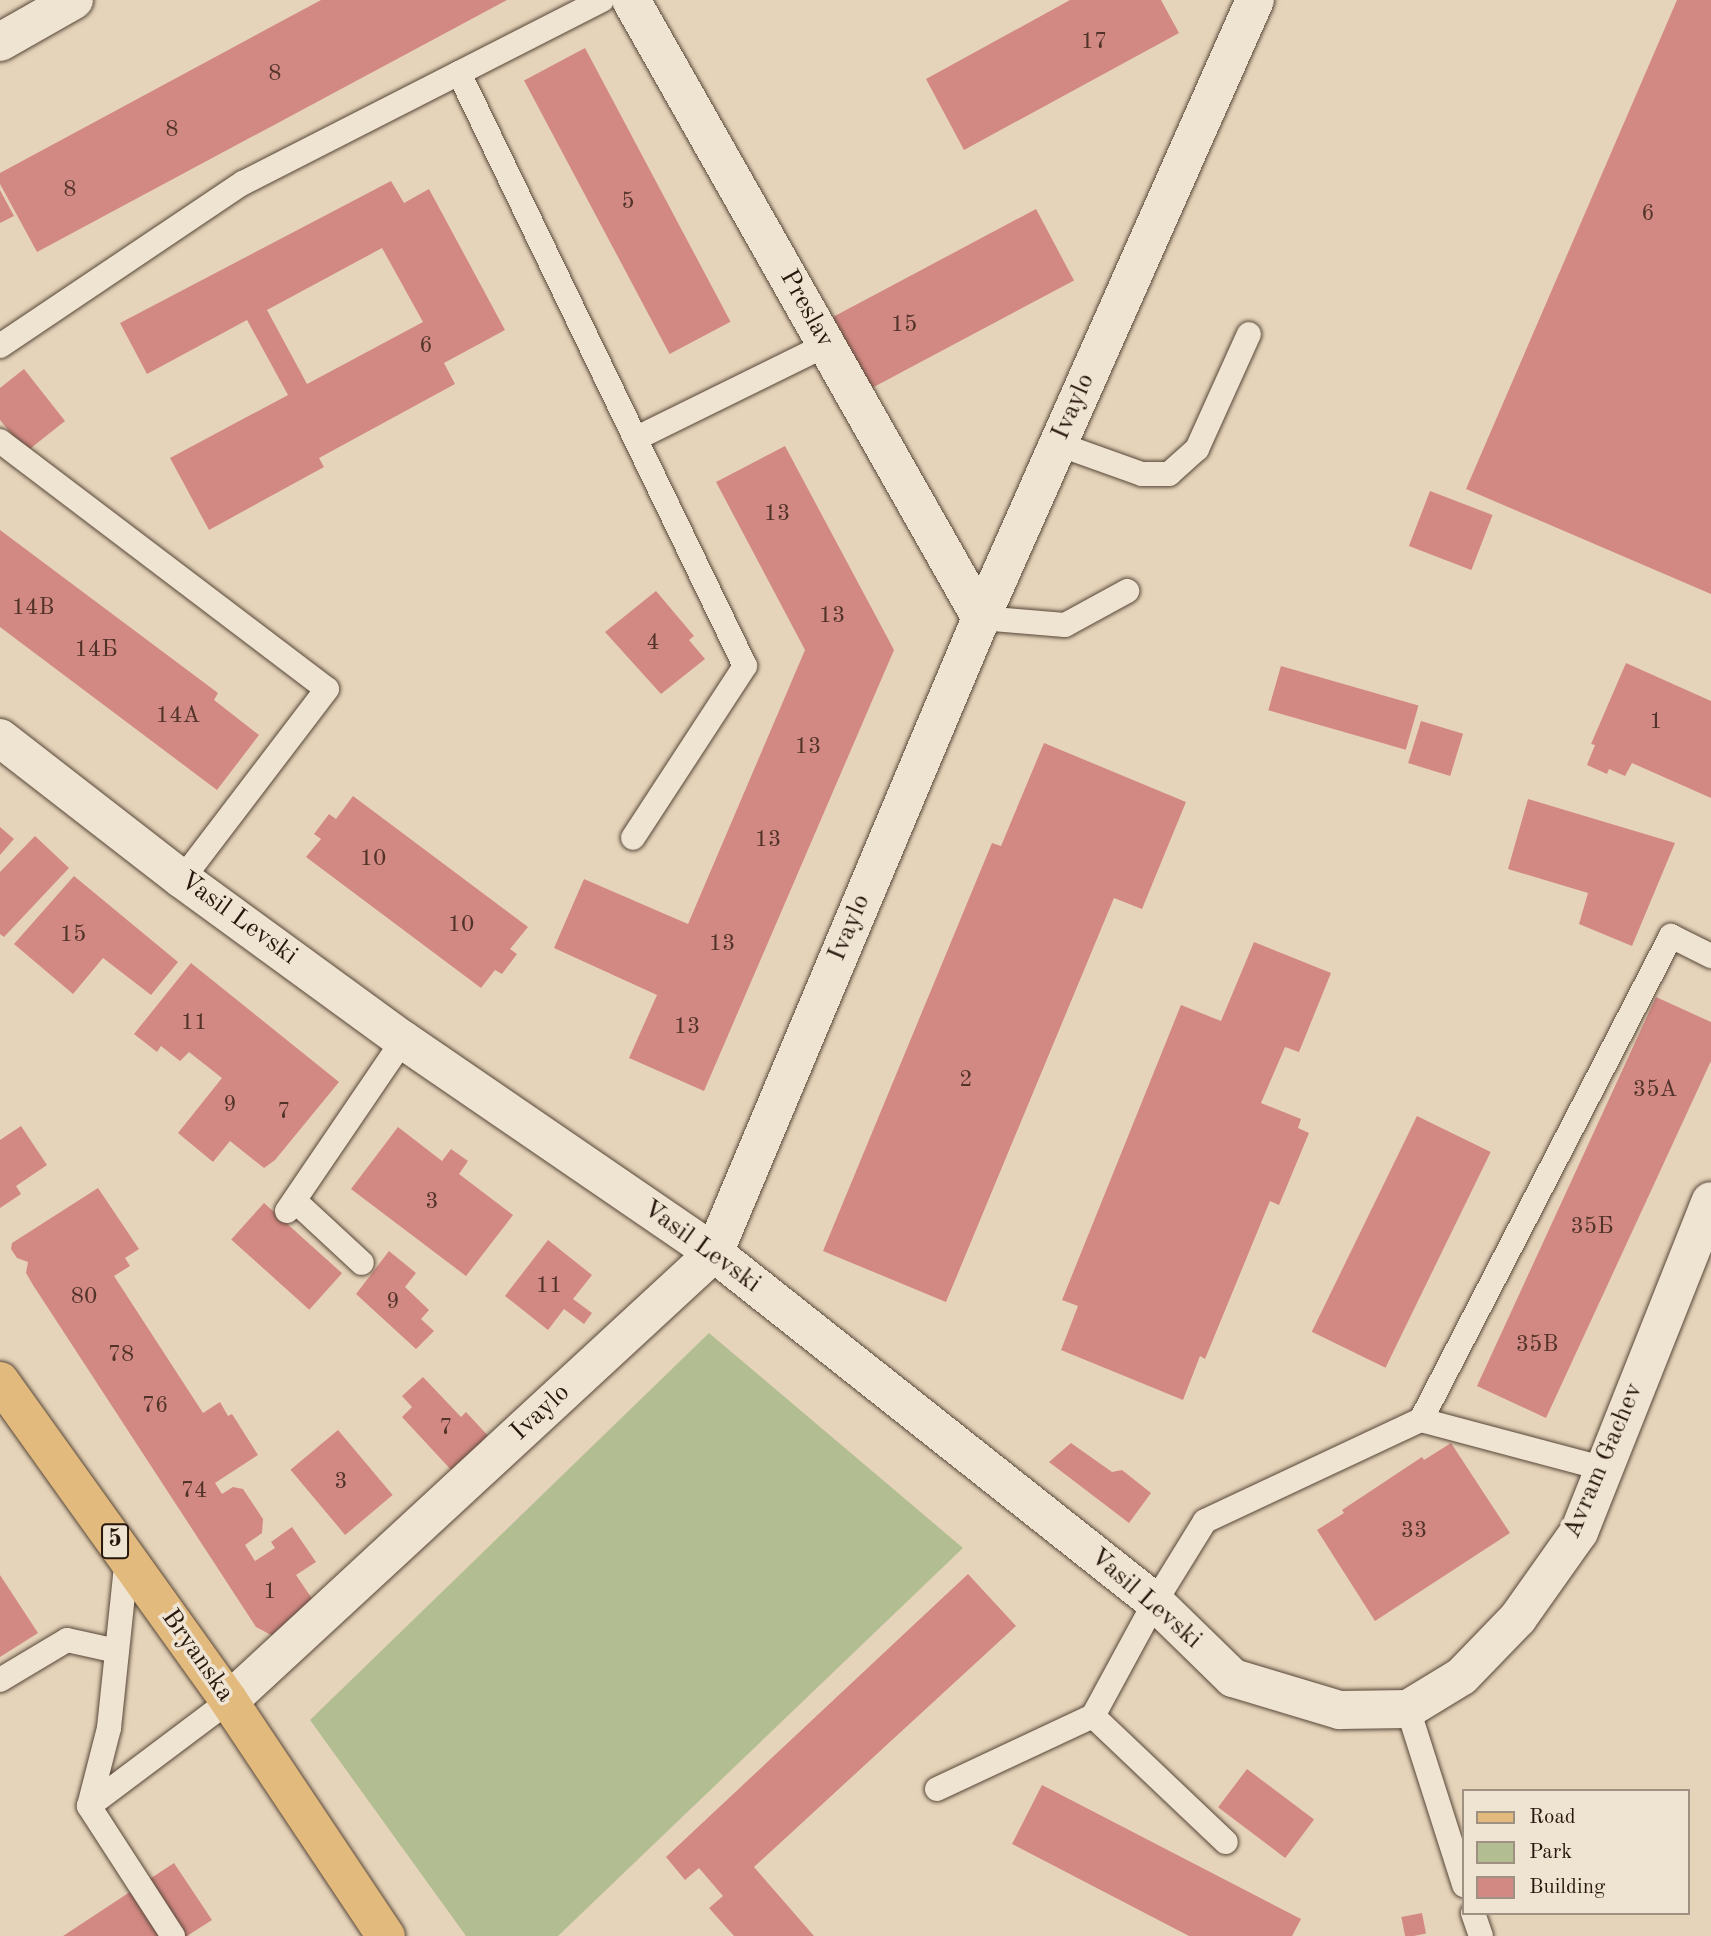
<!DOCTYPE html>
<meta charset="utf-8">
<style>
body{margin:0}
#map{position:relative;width:1711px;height:1936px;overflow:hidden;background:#e6d4ba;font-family:"Old Standard TT",serif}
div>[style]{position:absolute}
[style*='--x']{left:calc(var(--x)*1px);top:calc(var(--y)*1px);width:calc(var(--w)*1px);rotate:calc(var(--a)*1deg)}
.green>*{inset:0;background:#b2bd92}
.building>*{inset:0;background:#d38983;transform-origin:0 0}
.roads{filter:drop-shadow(0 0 2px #564637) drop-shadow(0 0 2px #564637)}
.service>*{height:24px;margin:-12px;padding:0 12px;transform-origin:12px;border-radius:12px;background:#efe3d2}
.minor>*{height:38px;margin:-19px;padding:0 19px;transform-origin:19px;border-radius:19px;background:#efe3d2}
.primary>*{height:38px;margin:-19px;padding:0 19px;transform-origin:19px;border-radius:19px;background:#e3ba7d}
span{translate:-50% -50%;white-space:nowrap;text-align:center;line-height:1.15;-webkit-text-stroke:7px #efe3d2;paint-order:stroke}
.number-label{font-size:23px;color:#513329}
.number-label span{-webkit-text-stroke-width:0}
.shield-label span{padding:2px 5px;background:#efe3d2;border:2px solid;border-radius:5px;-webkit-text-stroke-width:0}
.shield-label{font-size:24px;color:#26160b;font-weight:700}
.street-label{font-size:26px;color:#26160b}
.legend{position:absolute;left:1462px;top:1789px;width:228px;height:126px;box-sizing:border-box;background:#efe3d2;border:2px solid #9f9182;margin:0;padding:9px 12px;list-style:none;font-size:21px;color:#26160b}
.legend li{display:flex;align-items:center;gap:14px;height:35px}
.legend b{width:35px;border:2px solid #9f9182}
</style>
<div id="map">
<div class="green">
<div style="clip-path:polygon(709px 1333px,963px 1548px,558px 1936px,466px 1936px,310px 1720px)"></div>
</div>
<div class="building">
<div style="clip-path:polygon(321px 0,507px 0,37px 252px,0 184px,0 173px)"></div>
<div style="clip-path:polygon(1070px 0,1161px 0,1179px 33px,964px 150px,926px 79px)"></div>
<div style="clip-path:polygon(1677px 0,1711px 0,1711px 594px,1466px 489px)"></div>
<div style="left:585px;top:48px;width:310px;height:69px;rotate:62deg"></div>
<div style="clip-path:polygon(evenodd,391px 181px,404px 203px,429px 189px,505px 330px,444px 363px,455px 384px,319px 458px,324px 467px,209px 530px,170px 458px,288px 395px,247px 320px,147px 374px,120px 323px,391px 181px,382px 248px,423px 322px,307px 384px,267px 310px,382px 248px)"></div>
<div style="clip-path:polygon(0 190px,14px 216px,0 223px)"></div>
<div style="left:1036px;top:209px;width:81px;height:230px;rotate:62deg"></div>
<div style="clip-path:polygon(24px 369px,65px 421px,26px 452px,0 420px,0 388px)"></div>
<div style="clip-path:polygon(785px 446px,894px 650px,704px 1091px,629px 1058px,657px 995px,554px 948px,584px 879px,688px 924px,805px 650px,716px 482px)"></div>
<div style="left:1430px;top:491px;width:67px;height:59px;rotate:21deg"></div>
<div style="clip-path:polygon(0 530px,218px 693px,214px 700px,259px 735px,217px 790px,0 627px)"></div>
<div style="clip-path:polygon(656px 591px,694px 636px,689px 640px,705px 659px,661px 694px,605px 632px)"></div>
<div style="clip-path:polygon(1626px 663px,1711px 701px,1711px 798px,1632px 763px,1625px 776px,1609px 769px,1607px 774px,1587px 765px,1595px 745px,1591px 744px)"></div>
<div style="left:1281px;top:666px;width:143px;height:46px;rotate:16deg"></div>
<div style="left:1421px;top:721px;width:44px;height:44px;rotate:17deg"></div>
<div style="clip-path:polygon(1044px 743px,1186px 802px,1142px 909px,1114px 898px,946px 1302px,823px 1251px,992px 843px,1001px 846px)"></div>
<div style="clip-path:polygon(353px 796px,528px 927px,510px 949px,517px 954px,502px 974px,495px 970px,481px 988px,306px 857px,321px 839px,314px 834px,329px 814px,336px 819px)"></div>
<div style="clip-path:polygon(1528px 799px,1675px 843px,1632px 946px,1579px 924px,1588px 893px,1508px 869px)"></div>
<div style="clip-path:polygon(0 827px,14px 839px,0 855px)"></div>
<div style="clip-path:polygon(35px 836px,69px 868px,4px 937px,0 934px,0 872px)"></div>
<div style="clip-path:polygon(74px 876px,178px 962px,151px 995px,103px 958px,73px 994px,14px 944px)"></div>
<div style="clip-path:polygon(1254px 942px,1331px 973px,1299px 1052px,1285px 1047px,1261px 1103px,1301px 1119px,1298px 1128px,1309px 1133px,1279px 1205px,1270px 1201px,1205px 1359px,1200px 1356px,1183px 1400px,1061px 1350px,1078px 1306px,1062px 1300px,1181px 1005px,1221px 1021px)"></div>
<div style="clip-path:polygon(191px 963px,339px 1082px,275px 1160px,264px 1168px,230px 1141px,213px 1162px,178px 1133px,222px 1078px,189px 1052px,180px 1061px,161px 1046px,157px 1052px,134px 1034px)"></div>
<div style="clip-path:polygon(1656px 997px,1711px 1022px,1711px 1061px,1546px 1418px,1477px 1386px)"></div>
<div style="left:1417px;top:1116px;width:82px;height:240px;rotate:26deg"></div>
<div style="clip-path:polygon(21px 1126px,47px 1165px,16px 1186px,21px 1194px,0 1208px,0 1140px)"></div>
<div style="clip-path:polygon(398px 1127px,442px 1161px,451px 1149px,468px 1161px,459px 1174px,513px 1215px,466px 1276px,351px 1189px)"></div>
<div style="clip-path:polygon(98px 1188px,139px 1249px,125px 1258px,130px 1266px,114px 1276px,203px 1413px,220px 1402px,228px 1416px,232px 1414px,258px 1455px,215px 1483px,222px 1494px,233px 1487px,243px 1489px,263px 1519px,262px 1533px,245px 1545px,255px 1561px,275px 1548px,271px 1542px,292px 1527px,316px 1562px,296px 1575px,315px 1603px,273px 1636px,256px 1627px,33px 1285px,26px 1273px,28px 1262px,17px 1258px,11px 1249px,12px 1243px)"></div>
<div style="left:264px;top:1203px;width:105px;height:49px;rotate:42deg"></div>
<div style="clip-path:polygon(548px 1240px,592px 1275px,573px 1299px,592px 1313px,584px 1324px,564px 1309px,548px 1330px,505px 1296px)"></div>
<div style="clip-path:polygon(389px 1251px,416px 1273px,405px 1287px,429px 1310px,421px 1319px,434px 1331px,416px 1349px,356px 1294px)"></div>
<div style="clip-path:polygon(423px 1377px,461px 1417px,466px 1412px,491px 1439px,454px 1473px,402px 1417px,412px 1407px,402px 1396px)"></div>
<div style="left:338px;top:1430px;width:85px;height:62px;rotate:50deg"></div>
<div style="clip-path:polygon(1071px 1443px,1112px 1472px,1122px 1470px,1151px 1493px,1129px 1523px,1049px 1462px)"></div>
<div style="clip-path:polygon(1451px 1443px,1510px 1533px,1375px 1621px,1317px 1530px,1344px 1513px,1342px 1510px,1422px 1457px,1424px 1460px)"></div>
<div style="clip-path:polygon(968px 1574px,1016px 1626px,754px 1867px,814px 1936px,734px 1936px,709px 1908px,723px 1896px,699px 1868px,685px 1880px,666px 1857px)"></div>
<div style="clip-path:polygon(0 1575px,38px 1633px,0 1657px)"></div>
<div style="left:1247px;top:1769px;width:84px;height:48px;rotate:37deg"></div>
<div style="clip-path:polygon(1042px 1785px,1301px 1919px,1292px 1936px,1189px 1936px,1012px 1844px)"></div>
<div style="clip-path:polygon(174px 1863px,212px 1920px,187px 1936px,63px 1936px)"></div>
<div style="left:1422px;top:1913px;width:21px;height:21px;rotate:79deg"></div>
</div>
<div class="roads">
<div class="service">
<div style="--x:459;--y:73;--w:658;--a:64.25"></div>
<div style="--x:745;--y:666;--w:205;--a:123.1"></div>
<div style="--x:0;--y:346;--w:293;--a:-33.9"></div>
<div style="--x:243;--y:183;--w:403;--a:-27"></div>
<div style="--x:637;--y:438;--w:211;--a:-26.2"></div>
<div style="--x:0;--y:441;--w:410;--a:37.2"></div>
<div style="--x:327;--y:689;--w:239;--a:127.3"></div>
<div style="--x:1058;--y:444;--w:89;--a:19.7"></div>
<div style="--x:1142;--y:474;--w:27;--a:0"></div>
<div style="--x:1169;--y:474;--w:38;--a:-42"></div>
<div style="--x:1197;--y:449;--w:126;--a:-65.7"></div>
<div style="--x:981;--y:618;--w:84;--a:4.8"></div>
<div style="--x:1065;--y:625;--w:71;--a:-28.7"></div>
<div style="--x:295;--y:1201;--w:91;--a:42.8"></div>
<div style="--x:287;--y:1211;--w:207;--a:-55.8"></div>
<div style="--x:1421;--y:1420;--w:187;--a:14.9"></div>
<div style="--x:0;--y:1680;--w:78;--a:-30.8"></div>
<div style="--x:67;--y:1640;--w:51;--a:12.4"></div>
<div style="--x:1408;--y:1709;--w:185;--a:72.3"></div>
<div style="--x:1093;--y:1716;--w:183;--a:43.5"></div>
<div style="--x:937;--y:1789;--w:172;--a:-25.1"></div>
<div style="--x:1093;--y:1716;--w:130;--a:-61.5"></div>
<div style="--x:1155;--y:1602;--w:95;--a:-58.3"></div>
<div style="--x:1205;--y:1521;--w:238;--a:-25.1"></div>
<div style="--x:1421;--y:1420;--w:545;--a:-62.68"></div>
<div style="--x:1671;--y:936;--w:45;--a:26.6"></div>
<div style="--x:89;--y:1806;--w:81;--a:-75.6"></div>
<div style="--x:109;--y:1728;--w:173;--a:-84"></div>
<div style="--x:1473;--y:1913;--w:24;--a:71"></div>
<div style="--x:173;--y:1936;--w:155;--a:-122.9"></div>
<div style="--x:89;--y:1806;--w:175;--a:-36.9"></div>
</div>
<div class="minor">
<div style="--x:631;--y:0;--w:710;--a:60.48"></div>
<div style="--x:0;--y:42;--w:85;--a:-29.6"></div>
<div style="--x:0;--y:738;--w:230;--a:37.8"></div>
<div style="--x:182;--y:879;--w:273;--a:36.1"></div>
<div style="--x:403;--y:1040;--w:377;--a:34.4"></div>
<div style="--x:714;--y:1253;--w:562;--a:38.36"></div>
<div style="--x:1155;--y:1602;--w:109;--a:44.3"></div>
<div style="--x:1233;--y:1678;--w:112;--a:16.7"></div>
<div style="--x:1340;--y:1710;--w:68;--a:-0.8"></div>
<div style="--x:1408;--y:1709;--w:63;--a:-31.4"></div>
<div style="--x:1462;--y:1676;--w:81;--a:-46"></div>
<div style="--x:1518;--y:1618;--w:105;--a:-54.7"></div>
<div style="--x:1579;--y:1532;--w:356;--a:-68.3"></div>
<div style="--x:229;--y:1701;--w:660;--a:-42.73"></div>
<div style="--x:714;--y:1253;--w:689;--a:-67.19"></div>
<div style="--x:981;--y:618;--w:676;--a:-66.09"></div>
</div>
<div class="primary">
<div style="--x:0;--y:1381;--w:393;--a:54.4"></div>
<div style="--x:229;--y:1701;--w:283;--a:56.3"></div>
</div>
</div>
<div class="number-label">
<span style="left:1094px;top:42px">17</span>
<span style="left:275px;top:74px">8</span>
<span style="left:172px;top:130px">8</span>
<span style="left:70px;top:190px">8</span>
<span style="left:628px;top:202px">5</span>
<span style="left:1648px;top:214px">6</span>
<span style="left:904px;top:325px">15</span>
<span style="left:426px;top:346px">6</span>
<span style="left:777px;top:514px">13</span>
<span style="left:33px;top:608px">14В</span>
<span style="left:832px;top:616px">13</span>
<span style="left:653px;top:643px">4</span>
<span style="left:96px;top:650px">14Б</span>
<span style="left:178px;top:716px">14А</span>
<span style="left:1656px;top:722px">1</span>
<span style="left:808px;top:747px">13</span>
<span style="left:768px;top:840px">13</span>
<span style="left:373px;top:859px">10</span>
<span style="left:461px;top:925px">10</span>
<span style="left:73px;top:935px">15</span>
<span style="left:722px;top:944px">13</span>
<span style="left:194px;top:1023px">11</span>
<span style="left:687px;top:1027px">13</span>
<span style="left:966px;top:1080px">2</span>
<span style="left:1655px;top:1090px">35А</span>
<span style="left:230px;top:1105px">9</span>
<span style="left:284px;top:1112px">7</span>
<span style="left:432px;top:1202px">3</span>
<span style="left:1592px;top:1227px">35Б</span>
<span style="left:549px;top:1286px">11</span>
<span style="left:84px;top:1297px">80</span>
<span style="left:393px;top:1302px">9</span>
<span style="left:1537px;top:1345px">35В</span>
<span style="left:121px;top:1355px">78</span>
<span style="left:155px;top:1406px">76</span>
<span style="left:446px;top:1428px">7</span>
<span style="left:341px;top:1482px">3</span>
<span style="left:194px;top:1491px">74</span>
<span style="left:1414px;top:1531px">33</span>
<span style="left:270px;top:1592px">1</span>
</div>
<div class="shield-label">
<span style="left:115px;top:1541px">5</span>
</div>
<div class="street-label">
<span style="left:806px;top:309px;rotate:61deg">Preslav</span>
<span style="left:1074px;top:407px;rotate:-66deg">Ivaylo</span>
<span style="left:238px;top:919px;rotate:36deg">Vasil Levski</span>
<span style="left:850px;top:928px;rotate:-67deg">Ivaylo</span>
<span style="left:701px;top:1247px;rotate:36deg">Vasil Levski</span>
<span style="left:541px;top:1413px;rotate:-43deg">Ivaylo</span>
<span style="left:1604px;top:1461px;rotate:-67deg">Avram Gachev</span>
<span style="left:1145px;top:1599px;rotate:41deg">Vasil Levski</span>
<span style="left:197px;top:1656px;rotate:55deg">Bryanska</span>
</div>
<ul class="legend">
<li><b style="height:9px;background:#e3ba7d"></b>Road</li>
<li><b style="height:19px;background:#b2bd92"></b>Park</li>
<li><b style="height:19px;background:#d38983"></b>Building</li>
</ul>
</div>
